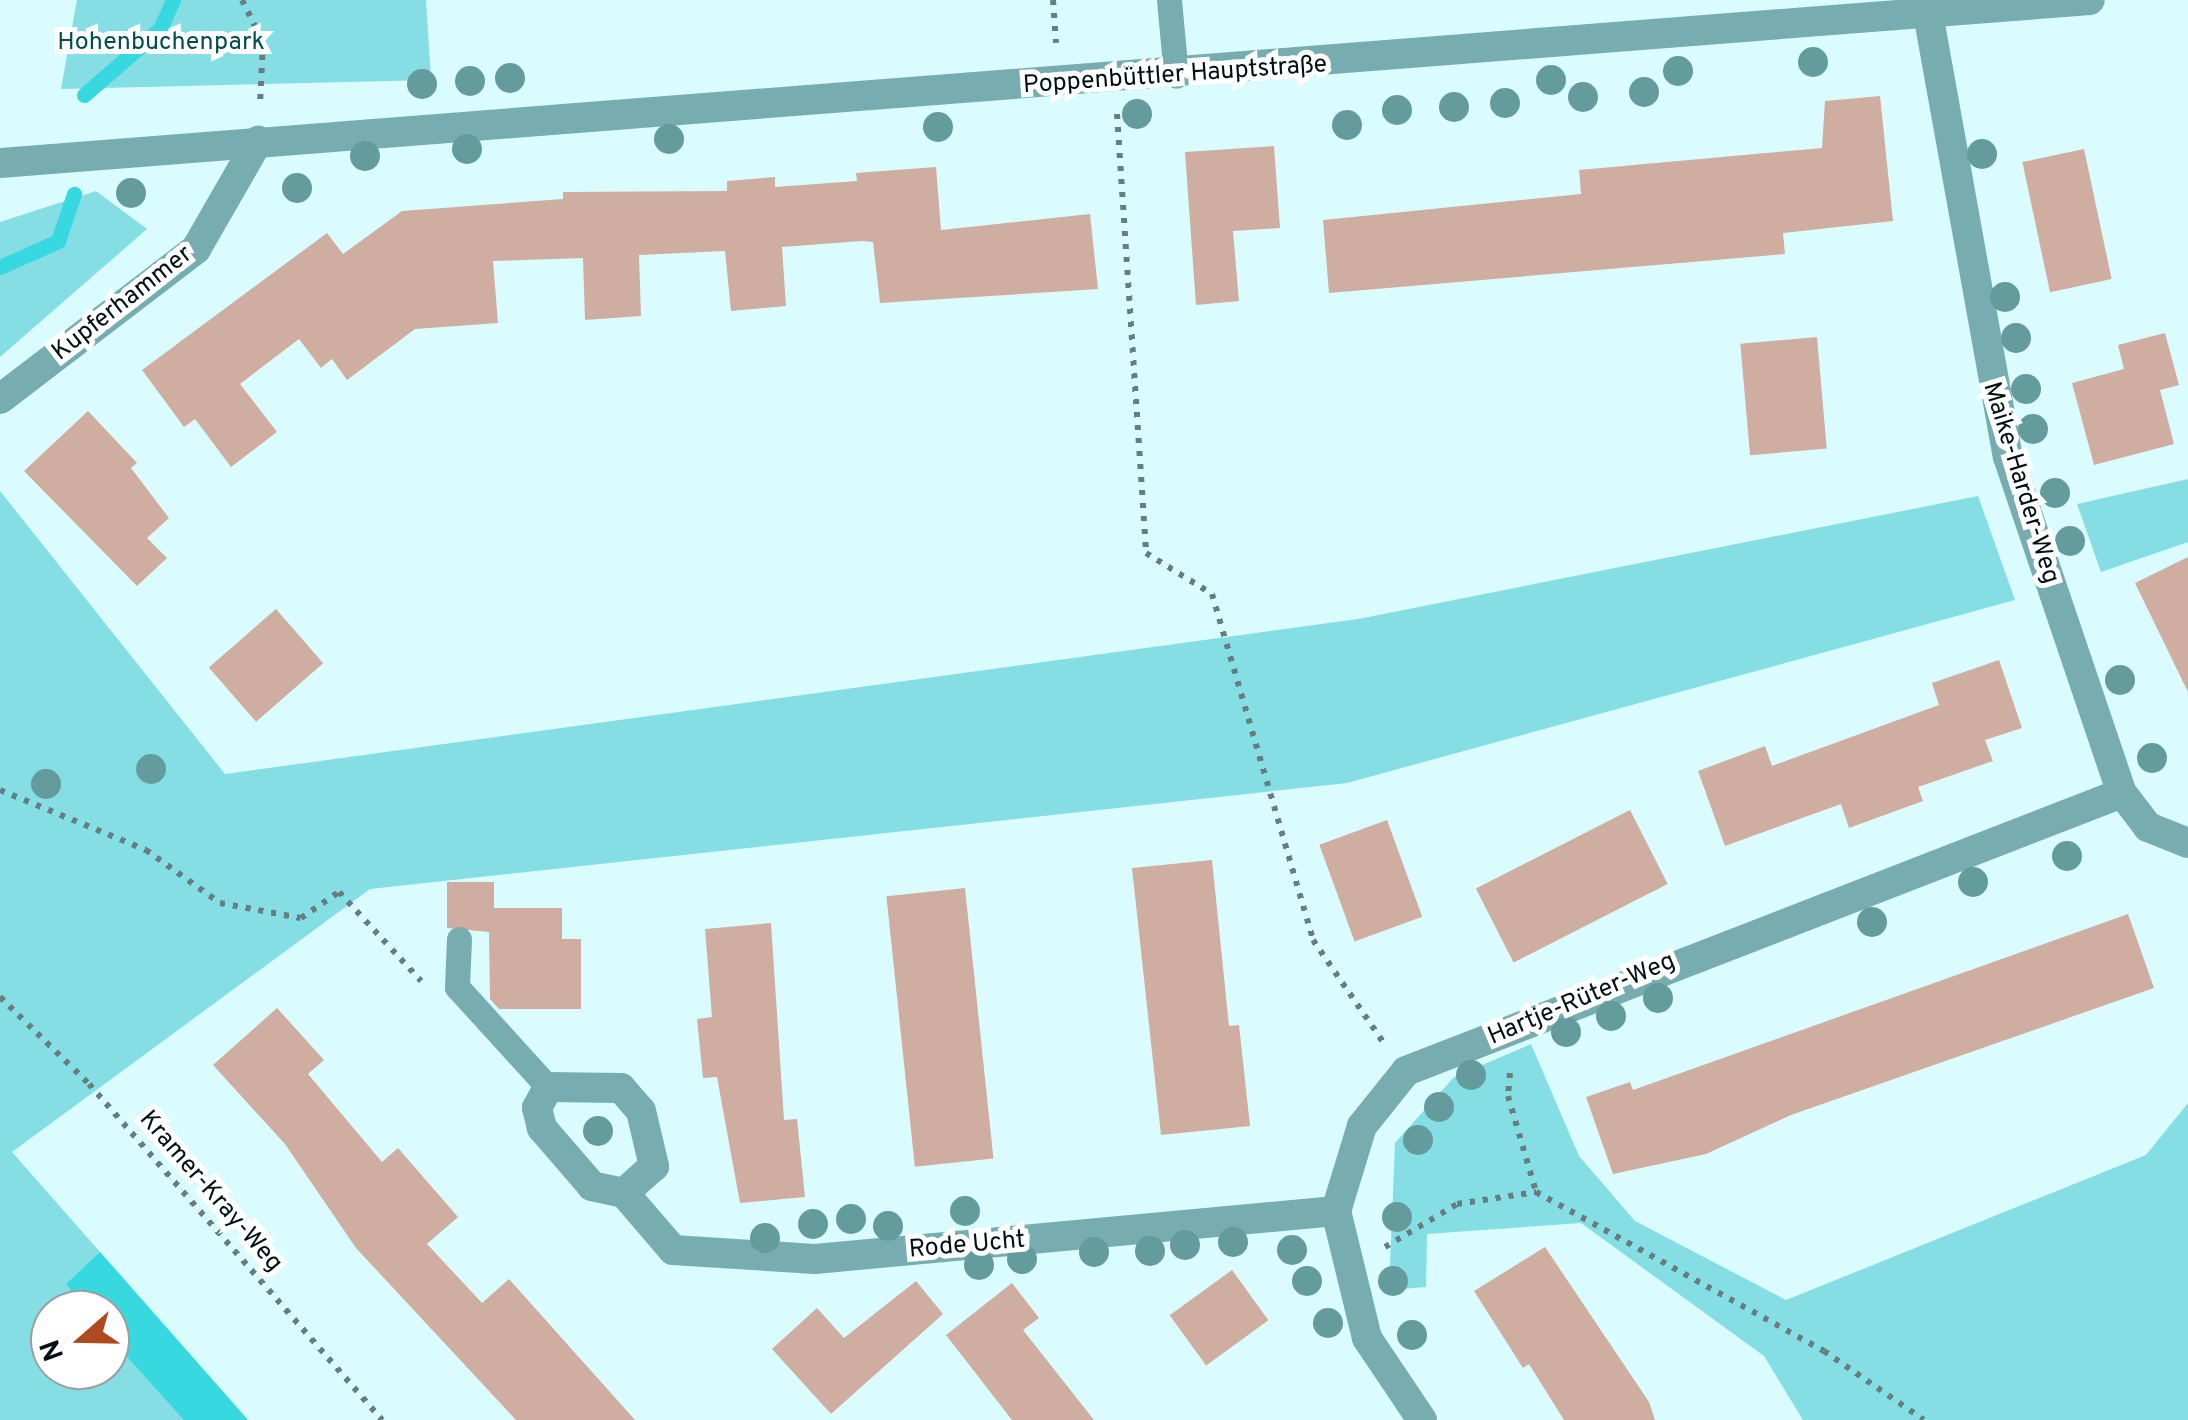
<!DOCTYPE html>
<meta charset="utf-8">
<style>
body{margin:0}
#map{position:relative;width:2188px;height:1420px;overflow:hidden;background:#dafcfe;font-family:Overpass,sans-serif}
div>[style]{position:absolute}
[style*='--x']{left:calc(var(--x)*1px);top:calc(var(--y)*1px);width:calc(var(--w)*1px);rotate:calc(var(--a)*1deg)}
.green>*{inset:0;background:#84dee3}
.water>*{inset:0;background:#38d8e1}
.stream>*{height:15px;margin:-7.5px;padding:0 7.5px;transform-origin:7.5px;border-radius:7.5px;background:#38d8e1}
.building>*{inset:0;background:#cfada0;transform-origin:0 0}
.path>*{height:6px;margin-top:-3px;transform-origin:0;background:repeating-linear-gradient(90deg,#677e80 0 5px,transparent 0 13px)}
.service>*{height:25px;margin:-12.5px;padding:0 12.5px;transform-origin:12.5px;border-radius:12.5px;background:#77adb0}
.minor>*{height:30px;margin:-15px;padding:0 15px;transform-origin:15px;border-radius:15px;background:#77adb0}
.tertiary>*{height:30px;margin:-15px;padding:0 15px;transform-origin:15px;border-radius:15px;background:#77adb0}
.trees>*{width:30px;height:30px;margin:-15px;border-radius:50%;background:#649b9d}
span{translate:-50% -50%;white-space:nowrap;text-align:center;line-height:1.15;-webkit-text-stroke:10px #fff;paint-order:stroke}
.park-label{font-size:25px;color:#034b4e}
.street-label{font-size:25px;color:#021011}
.north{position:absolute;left:30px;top:1290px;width:100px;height:100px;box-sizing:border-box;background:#fff;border:2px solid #9a9fa0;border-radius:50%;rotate:250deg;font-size:28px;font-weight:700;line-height:40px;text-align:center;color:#021011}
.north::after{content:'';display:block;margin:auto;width:35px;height:45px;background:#af491e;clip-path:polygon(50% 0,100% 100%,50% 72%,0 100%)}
</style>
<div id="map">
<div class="green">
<div style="clip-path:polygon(77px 0,426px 0,431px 80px,61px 89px)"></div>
<div style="clip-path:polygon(96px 191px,147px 229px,0 357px,0 222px)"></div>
<div style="clip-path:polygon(2188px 479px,2188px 542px,2101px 572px,2077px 504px)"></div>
<div style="clip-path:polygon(evenodd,0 491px,225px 774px,1358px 619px,1978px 496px,2015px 600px,1347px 783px,370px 889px,12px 1152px,248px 1420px,0 1420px,0 491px,50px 1310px,110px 1310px,110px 1370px,50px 1370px,50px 1310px)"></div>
<div style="clip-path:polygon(1531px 1044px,1579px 1156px,1635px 1221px,1786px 1300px,2146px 1155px,2188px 1103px,2188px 1420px,1803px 1420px,1764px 1356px,1581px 1223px,1427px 1234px,1426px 1287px,1389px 1290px,1395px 1143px,1454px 1077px)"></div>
</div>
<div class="water">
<div style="clip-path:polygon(100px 1252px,248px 1420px,184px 1420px,111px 1339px,110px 1310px,87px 1310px,66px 1284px)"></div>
</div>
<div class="stream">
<div style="--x:84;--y:95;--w:101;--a:-41"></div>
<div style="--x:160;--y:29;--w:32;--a:-66"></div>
<div style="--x:0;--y:267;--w:64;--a:-24.1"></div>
<div style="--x:58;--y:241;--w:50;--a:-71.2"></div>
</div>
<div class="building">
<div style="clip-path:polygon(1880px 96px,1893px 221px,1783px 233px,1785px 254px,1329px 293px,1323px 220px,1581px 194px,1579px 170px,1822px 148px,1825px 101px)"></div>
<div style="clip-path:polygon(1274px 146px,1280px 228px,1233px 231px,1239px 301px,1196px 305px,1185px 152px)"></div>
<div style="left:2084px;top:149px;width:133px;height:63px;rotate:78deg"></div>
<div style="clip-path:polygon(936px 167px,941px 230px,1090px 214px,1098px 289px,880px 303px,873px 242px,862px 241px,782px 247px,786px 306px,731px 311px,725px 251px,639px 255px,641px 316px,585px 320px,583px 258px,493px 261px,498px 323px,415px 329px,347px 380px,332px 359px,321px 368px,299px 339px,240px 384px,277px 432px,231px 467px,195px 419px,184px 427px,142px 370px,327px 233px,343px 254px,402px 211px,563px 199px,563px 192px,727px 191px,727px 181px,775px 177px,775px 187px,857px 181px,856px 173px)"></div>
<div style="clip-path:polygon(2165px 333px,2179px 385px,2160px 390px,2174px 444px,2094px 465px,2072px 383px,2124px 369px,2118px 345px)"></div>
<div style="left:1817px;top:337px;width:112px;height:77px;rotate:85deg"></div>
<div style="clip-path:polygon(88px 411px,137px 463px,131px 468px,169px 518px,147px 538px,167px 558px,137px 586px,24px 471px)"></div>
<div style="clip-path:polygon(2188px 557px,2188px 692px,2135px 583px)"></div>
<div style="left:276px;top:609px;width:72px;height:89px;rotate:49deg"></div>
<div style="clip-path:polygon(1999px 660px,2022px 728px,1985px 740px,1993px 761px,1918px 787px,1923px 801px,1849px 828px,1841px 804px,1725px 846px,1698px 771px,1765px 746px,1772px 766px,1939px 705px,1932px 683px)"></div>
<div style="left:1630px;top:810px;width:83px;height:173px;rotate:63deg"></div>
<div style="left:1387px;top:820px;width:103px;height:72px;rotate:70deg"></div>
<div style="clip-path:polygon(1212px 860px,1229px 1026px,1239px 1025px,1250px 1126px,1161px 1135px,1132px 868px)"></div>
<div style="clip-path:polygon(447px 882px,494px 882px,494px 908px,562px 908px,562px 939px,581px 939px,581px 1009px,499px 1009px,490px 999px,489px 932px,447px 928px)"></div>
<div style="left:965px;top:888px;width:272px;height:79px;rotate:84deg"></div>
<div style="clip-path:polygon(2128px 914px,2154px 988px,1791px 1115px,1706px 1154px,1613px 1174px,1586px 1097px,1630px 1082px,1633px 1090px)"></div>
<div style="clip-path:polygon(771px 923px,784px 1120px,797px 1119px,805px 1197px,740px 1203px,717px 1077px,703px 1078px,697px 1019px,712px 1017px,705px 929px)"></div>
<div style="clip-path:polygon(277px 1008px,324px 1060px,308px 1074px,382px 1162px,398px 1148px,458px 1217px,427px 1244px,482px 1303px,509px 1279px,635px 1420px,516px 1420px,356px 1248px,285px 1144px,213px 1065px)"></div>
<div style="clip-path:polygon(1545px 1247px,1649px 1402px,1655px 1420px,1564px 1420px,1529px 1364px,1523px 1368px,1474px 1291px)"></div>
<div style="left:1232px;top:1270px;width:62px;height:77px;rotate:54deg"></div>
<div style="clip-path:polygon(916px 1281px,943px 1314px,831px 1414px,772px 1349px,817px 1308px,844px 1338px)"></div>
<div style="clip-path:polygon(1012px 1283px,1039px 1318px,1023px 1330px,1094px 1420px,1012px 1420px,946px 1335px)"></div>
</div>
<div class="path">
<div style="--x:242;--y:0;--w:47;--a:63.4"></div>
<div style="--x:263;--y:42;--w:62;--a:92.8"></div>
<div style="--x:1053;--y:0;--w:43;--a:86"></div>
<div style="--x:1117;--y:114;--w:440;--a:86.2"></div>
<div style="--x:1146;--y:553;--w:78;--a:31.8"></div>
<div style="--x:1212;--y:594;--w:360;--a:73.7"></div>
<div style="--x:1313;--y:940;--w:124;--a:55.5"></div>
<div style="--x:0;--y:790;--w:158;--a:22.3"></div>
<div style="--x:146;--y:850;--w:91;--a:35.6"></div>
<div style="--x:220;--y:903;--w:82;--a:10.5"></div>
<div style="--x:301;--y:918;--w:46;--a:-34.4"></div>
<div style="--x:339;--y:892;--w:121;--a:47.3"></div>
<div style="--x:0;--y:997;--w:124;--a:44.3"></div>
<div style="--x:89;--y:1084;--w:446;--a:48.9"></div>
<div style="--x:1510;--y:1073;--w:23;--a:95"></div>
<div style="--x:1508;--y:1096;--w:100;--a:73.7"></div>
<div style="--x:1385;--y:1247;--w:84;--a:-30.8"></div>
<div style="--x:1457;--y:1204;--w:80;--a:-8.6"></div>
<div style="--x:1536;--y:1192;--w:329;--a:28.9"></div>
<div style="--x:1824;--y:1351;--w:121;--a:34.6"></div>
</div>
<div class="service">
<div style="--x:1169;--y:0;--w:76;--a:84.7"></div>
<div style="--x:459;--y:939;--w:48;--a:92.4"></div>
<div style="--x:457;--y:987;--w:135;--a:47.7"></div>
</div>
<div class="minor">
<div style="--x:1929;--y:19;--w:445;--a:79.8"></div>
<div style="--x:2008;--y:457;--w:355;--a:71.3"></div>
<div style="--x:2122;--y:793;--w:43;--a:52.6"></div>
<div style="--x:2148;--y:827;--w:43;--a:21.8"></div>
<div style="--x:0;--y:399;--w:247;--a:-37.4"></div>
<div style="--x:196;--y:249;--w:125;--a:-60.1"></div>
<div style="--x:624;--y:1193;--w:33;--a:-168"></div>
<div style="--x:592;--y:1186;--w:77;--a:-130.8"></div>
<div style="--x:542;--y:1128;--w:21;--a:-104"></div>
<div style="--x:537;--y:1108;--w:24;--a:-62"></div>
<div style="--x:548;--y:1087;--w:73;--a:0.8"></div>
<div style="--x:621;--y:1088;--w:30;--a:49"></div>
<div style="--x:641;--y:1111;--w:57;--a:76.7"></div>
<div style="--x:654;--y:1166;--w:40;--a:138"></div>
<div style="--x:624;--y:1193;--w:75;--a:49.3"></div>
<div style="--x:673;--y:1250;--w:142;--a:3.6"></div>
<div style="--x:815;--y:1259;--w:523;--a:-5.26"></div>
<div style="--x:1422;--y:1420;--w:99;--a:-123.9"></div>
<div style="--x:1367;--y:1338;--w:131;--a:-103.7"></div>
<div style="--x:1336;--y:1211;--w:89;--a:-73"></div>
<div style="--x:1362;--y:1126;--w:70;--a:-51.3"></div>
<div style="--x:1406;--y:1071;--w:768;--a:-21.22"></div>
</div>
<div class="tertiary">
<div style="--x:0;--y:163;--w:2096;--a:-4.46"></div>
</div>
<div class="trees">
<div style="left:1813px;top:62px"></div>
<div style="left:1678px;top:71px"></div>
<div style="left:510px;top:78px"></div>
<div style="left:1551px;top:80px"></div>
<div style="left:470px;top:81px"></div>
<div style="left:422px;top:84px"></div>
<div style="left:1644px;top:92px"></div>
<div style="left:1583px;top:97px"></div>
<div style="left:1505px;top:103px"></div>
<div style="left:1454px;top:107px"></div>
<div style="left:1397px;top:110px"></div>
<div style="left:1137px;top:114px"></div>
<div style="left:1347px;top:125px"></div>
<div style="left:938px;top:127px"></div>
<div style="left:669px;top:139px"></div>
<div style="left:467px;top:149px"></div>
<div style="left:1982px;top:154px"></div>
<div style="left:365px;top:156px"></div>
<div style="left:297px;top:188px"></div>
<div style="left:131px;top:193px"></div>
<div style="left:2005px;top:297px"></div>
<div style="left:2016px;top:338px"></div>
<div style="left:2026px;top:389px"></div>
<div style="left:2033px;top:429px"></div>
<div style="left:2055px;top:493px"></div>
<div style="left:2070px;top:541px"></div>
<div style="left:2120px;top:680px"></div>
<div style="left:2152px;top:758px"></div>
<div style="left:151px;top:769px"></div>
<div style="left:46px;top:784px"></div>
<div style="left:2067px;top:856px"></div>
<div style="left:1973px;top:882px"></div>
<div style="left:1872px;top:922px"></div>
<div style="left:1658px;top:998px"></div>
<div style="left:1611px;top:1016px"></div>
<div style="left:1566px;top:1032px"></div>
<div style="left:1471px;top:1075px"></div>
<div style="left:1439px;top:1107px"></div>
<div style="left:598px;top:1131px"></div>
<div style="left:1418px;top:1140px"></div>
<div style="left:965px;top:1211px"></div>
<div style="left:1397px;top:1217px"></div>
<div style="left:851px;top:1219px"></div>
<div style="left:813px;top:1224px"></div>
<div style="left:888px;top:1226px"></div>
<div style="left:765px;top:1238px"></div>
<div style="left:1233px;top:1242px"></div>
<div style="left:1185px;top:1245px"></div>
<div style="left:1292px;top:1250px"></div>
<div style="left:1150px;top:1251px"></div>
<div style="left:1094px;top:1252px"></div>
<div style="left:1022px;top:1259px"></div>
<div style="left:979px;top:1265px"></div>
<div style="left:1307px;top:1281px"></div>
<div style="left:1393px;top:1281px"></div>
<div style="left:1328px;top:1323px"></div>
<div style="left:1412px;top:1335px"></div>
</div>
<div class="park-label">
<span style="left:161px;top:43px">Hohenbuchenpark</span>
</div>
<div class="street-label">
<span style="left:1175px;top:76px;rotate:-4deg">Poppenbüttler Hauptstraße</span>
<span style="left:123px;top:304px;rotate:-38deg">Kupferhammer</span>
<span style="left:2020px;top:483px;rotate:73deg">Maike-Harder-Weg</span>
<span style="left:1582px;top:1000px;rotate:-23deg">Hartje-Rüter-Weg</span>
<span style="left:210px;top:1192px;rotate:49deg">Kramer-Kray-Weg</span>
<span style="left:967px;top:1246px;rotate:-5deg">Rode Ucht</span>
</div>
<div class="north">N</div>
</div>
